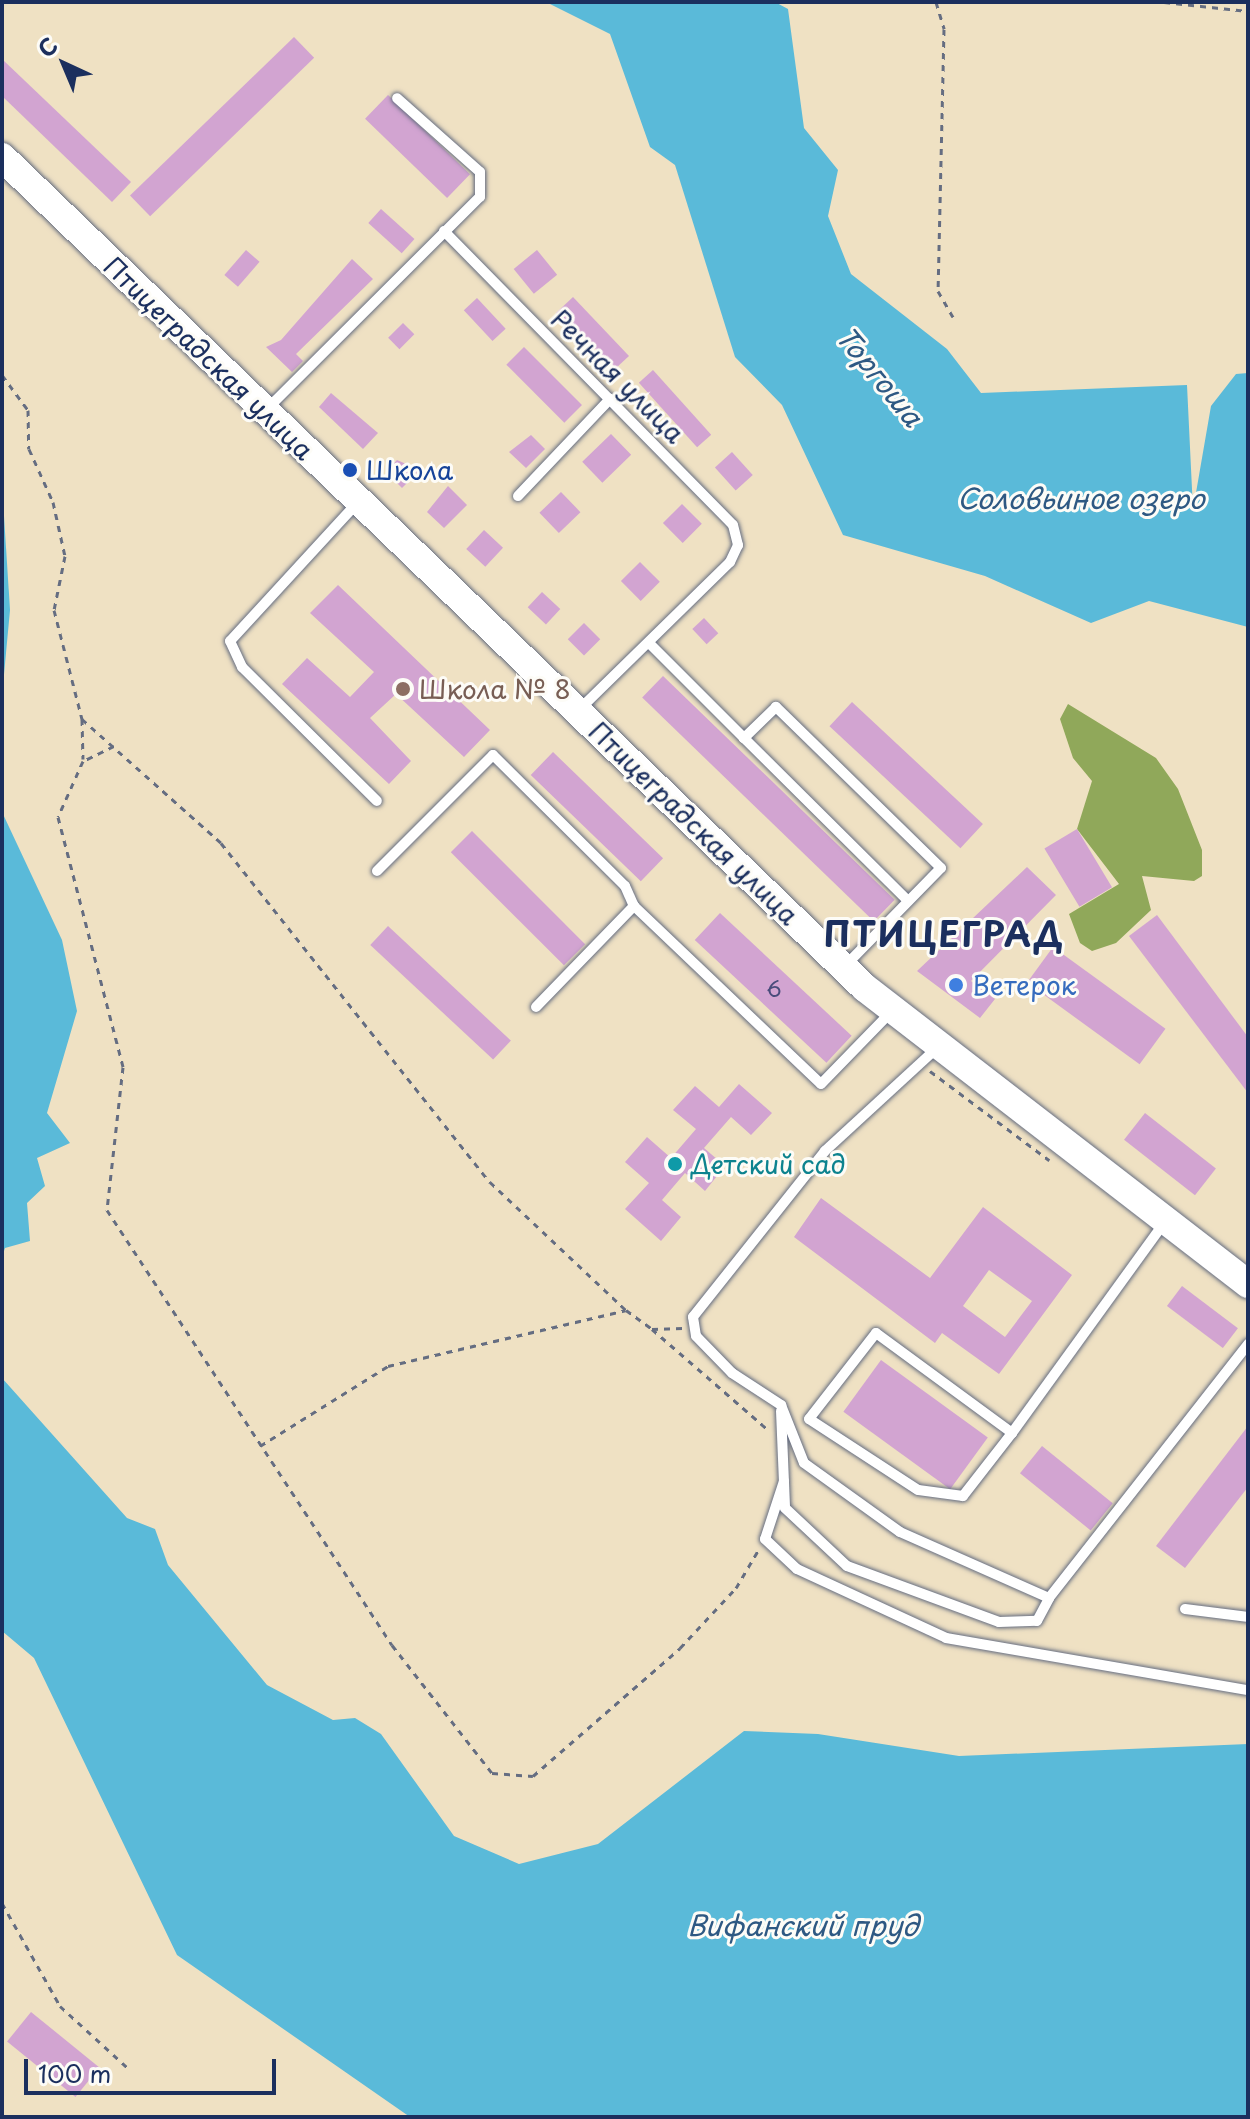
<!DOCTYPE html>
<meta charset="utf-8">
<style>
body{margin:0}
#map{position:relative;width:1250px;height:2119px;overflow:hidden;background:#efe1c3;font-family:"Playpen Sans",sans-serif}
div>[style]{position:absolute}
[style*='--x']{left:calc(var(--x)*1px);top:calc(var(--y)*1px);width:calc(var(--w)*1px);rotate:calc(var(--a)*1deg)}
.forest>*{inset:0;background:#90a85a}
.water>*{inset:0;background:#5abad9}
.building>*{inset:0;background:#d2a4d1;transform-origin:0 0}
.path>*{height:3px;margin-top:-1.5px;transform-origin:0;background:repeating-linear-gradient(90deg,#656d81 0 6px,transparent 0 12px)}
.roads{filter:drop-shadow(0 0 2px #656d81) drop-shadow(0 0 2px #656d81)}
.lane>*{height:10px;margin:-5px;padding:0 5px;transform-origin:5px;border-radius:5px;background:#fff}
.secondary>*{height:28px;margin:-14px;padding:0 14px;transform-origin:14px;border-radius:14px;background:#fff}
.dots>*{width:22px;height:22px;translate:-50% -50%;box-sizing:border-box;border:4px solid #fdfcf7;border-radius:50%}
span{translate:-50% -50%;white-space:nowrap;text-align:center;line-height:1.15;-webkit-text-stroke:6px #fdfcf7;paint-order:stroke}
.number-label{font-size:22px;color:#494c7b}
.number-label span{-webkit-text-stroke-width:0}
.street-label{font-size:26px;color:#1b2f5e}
.transit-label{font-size:26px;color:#164399}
.left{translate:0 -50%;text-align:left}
.education-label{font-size:26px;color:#785e54}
.shop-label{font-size:26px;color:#366cbe}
.culture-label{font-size:26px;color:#0d838f}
.water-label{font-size:28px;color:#2e5983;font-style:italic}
.district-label{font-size:34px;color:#1b2f5e;font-weight:700;letter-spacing:2px}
.frame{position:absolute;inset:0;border:4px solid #1b2f5e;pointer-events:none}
.north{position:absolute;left:24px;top:24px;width:80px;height:80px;-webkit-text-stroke:6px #fdfcf7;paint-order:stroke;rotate:316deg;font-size:22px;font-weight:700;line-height:32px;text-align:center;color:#1b2f5e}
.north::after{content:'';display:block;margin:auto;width:28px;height:36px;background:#1b2f5e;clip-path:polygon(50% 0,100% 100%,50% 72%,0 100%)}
.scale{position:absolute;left:24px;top:2059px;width:252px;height:36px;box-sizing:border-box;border:4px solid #1b2f5e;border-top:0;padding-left:10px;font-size:24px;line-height:28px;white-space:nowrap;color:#1b2f5e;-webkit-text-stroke:6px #fdfcf7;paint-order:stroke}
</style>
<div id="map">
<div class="forest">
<div style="clip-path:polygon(1068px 704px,1156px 758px,1178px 789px,1202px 850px,1202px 876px,1194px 881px,1142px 876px,1151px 910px,1116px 943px,1092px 951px,1080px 943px,1069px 914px,1119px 884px,1077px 829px,1092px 781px,1073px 758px,1060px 719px)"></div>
</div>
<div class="water">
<div style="clip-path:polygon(546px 2px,775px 2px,788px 9px,804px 128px,838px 170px,828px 216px,851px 274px,947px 349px,981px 393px,1187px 385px,1193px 510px,1211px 406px,1236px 374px,1248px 373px,1248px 627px,1149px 601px,1091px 623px,985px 576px,843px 535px,782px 405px,735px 357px,675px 165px,650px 147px,610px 34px)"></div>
<div style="clip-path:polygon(2px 485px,10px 610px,2px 696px)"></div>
<div style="clip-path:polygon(2px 812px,62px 940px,77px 1011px,47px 1113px,70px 1143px,37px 1158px,45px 1186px,27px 1203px,30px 1241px,5px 1248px,2px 1257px)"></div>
<div style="clip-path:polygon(2px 1378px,127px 1518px,155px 1529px,168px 1565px,267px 1685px,333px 1720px,355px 1718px,381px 1734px,454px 1836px,519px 1864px,598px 1844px,744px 1731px,818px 1734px,959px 1756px,1248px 1744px,1248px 2117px,410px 2117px,177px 1955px,34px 1658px,2px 1631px)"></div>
</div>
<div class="building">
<div style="left:294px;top:37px;width:29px;height:228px;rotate:46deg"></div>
<div style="clip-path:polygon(2px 59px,131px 182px,112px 202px,2px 96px)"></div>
<div style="left:388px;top:95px;width:114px;height:33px;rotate:44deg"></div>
<div style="left:381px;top:209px;width:45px;height:19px;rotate:42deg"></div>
<div style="left:246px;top:250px;width:18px;height:33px;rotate:41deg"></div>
<div style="left:537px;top:250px;width:32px;height:30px;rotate:51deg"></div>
<div style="clip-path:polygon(352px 259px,373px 279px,296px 354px,303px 361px,292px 372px,266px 347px,281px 340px)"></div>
<div style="clip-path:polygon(573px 297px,629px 356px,616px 368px,556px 313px)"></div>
<div style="left:477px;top:298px;width:42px;height:18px;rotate:47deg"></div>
<div style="left:403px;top:323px;width:16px;height:21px;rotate:45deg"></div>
<div style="left:524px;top:347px;width:82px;height:25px;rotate:45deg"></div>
<div style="left:653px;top:370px;width:87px;height:19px;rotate:48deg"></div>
<div style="clip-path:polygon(331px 393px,378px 433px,363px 449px,319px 407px)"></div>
<div style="left:611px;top:434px;width:29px;height:40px;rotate:46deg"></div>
<div style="clip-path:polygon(531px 435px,545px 449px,526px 468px,509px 452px)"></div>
<div style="left:732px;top:452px;width:31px;height:23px;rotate:48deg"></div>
<div style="clip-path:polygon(397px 460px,420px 470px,402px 488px,386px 472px)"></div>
<div style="clip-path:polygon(448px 486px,467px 505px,444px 528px,427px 512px)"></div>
<div style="left:561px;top:492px;width:28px;height:30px;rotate:46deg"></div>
<div style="left:682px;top:504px;width:28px;height:27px;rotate:45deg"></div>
<div style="left:484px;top:530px;width:26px;height:26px;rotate:43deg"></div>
<div style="left:640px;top:562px;width:28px;height:27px;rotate:45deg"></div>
<div style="clip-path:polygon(338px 585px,490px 730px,464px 757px,396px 694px,370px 718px,411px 761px,389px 784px,282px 684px,307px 658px,350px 697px,374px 672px,310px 613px)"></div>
<div style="left:542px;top:592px;width:25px;height:21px;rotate:43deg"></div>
<div style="left:704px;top:618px;width:21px;height:16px;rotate:47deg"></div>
<div style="left:584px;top:623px;width:23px;height:23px;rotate:45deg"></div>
<div style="left:663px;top:676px;width:322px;height:30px;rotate:44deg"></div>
<div style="left:852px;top:702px;width:179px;height:33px;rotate:43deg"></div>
<div style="left:553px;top:752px;width:153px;height:32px;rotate:44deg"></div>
<div style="left:1077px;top:829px;width:68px;height:38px;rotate:59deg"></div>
<div style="left:472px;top:831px;width:160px;height:30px;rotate:45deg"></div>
<div style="clip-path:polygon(1027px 867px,1056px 895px,971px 981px,995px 999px,980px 1018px,917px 971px)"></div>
<div style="left:720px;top:913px;width:180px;height:37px;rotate:43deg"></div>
<div style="clip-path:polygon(1157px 915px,1248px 1037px,1248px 1093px,1129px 936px)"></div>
<div style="left:388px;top:926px;width:168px;height:26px;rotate:43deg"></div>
<div style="left:1053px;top:947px;width:139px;height:44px;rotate:36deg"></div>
<div style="clip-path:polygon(739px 1084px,772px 1113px,751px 1135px,731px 1117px,704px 1148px,725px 1166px,705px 1191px,685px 1173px,662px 1200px,681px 1217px,661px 1241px,625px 1209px,649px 1183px,625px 1162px,647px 1137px,671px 1158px,696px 1129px,673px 1110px,695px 1086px,719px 1107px)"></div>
<div style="left:1145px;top:1113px;width:90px;height:34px;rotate:38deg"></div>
<div style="clip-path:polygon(evenodd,821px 1198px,930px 1278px,983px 1207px,1072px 1275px,999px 1374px,942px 1333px,935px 1343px,794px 1237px,821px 1198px,989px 1270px,1032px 1301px,1005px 1337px,963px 1306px,989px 1270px)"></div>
<div style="left:1182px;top:1286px;width:70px;height:25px;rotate:37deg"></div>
<div style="left:881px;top:1360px;width:132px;height:64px;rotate:36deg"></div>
<div style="clip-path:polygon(1248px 1426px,1248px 1487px,1185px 1568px,1156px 1546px)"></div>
<div style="left:1042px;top:1446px;width:91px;height:35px;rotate:39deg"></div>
<div style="left:31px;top:2012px;width:88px;height:38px;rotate:39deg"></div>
</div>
<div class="path">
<div style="--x:936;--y:2;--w:28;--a:73"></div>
<div style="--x:944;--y:29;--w:262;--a:91.3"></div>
<div style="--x:938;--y:291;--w:30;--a:60"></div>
<div style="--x:1164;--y:2;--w:84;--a:6.1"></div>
<div style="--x:2;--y:375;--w:44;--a:53.4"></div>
<div style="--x:28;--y:410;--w:39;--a:89"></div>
<div style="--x:29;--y:449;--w:58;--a:65.6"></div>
<div style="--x:53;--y:502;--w:55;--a:77.5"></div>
<div style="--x:65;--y:556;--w:55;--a:101.5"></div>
<div style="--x:54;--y:610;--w:113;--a:75.6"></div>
<div style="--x:82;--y:719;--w:186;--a:41.7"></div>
<div style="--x:221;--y:843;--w:433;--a:51.6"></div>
<div style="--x:490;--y:1182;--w:187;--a:43.3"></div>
<div style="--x:82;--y:719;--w:40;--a:88.6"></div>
<div style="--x:114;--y:746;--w:34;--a:154"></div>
<div style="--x:83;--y:761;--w:61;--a:114.1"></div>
<div style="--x:58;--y:817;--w:258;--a:75.4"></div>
<div style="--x:123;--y:1067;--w:144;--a:96.4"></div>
<div style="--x:107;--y:1210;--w:520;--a:56.77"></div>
<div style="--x:392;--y:1645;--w:162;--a:52"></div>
<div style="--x:492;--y:1773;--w:41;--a:4.2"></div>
<div style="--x:533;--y:1776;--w:195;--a:-41"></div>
<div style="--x:680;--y:1648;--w:82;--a:-47"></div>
<div style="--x:736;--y:1588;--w:45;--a:-59.5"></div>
<div style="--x:930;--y:1071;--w:149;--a:36.8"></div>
<div style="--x:652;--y:1329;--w:152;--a:41"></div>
<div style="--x:260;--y:1446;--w:151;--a:-32"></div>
<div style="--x:388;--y:1366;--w:244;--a:-13.2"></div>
<div style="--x:626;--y:1310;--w:32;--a:36"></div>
<div style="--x:652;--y:1329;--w:31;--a:-2"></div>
<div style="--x:2;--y:1903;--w:118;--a:60.6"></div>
<div style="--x:60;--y:2006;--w:95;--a:42.4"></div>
</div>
<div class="roads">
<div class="lane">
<div style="--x:444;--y:231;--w:412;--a:45.5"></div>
<div style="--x:733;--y:525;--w:21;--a:76"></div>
<div style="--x:738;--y:545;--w:19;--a:115"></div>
<div style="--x:730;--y:562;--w:211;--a:135.6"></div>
<div style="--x:266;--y:410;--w:302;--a:-44.9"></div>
<div style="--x:480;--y:197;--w:25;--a:-90"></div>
<div style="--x:480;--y:172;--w:111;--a:-138.3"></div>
<div style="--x:518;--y:496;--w:134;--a:-46.5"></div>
<div style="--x:358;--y:502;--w:189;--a:132.6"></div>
<div style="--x:230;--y:641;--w:29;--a:65"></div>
<div style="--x:242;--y:667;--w:190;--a:44.8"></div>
<div style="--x:649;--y:643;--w:134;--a:45"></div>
<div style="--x:377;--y:871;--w:164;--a:-45"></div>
<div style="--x:493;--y:755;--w:186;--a:44.8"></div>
<div style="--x:625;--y:886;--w:22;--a:66"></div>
<div style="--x:634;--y:906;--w:258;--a:43.6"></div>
<div style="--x:821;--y:1084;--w:100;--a:-45.8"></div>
<div style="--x:845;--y:966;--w:137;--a:-45.6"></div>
<div style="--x:941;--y:868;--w:231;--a:-135.7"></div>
<div style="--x:776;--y:707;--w:45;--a:135.9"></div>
<div style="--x:744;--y:738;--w:231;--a:44.8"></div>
<div style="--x:536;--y:1007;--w:141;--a:-45.9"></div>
<div style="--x:938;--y:1047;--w:154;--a:137.4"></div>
<div style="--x:825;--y:1151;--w:212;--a:128.5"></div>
<div style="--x:693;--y:1317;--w:19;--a:81"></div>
<div style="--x:696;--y:1336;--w:52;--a:45.8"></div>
<div style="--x:732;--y:1373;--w:59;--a:33.1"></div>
<div style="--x:781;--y:1405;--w:62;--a:68.4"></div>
<div style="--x:804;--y:1463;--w:118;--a:35.7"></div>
<div style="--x:900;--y:1532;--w:163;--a:23.9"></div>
<div style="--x:1049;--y:1598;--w:323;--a:-51.9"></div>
<div style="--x:781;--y:1411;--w:97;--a:87.6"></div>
<div style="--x:785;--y:1508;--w:85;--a:43.1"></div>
<div style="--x:847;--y:1566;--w:162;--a:20.2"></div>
<div style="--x:999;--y:1622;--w:38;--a:-2"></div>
<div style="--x:1037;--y:1621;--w:26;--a:-62"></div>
<div style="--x:1012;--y:1433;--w:80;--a:127.9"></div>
<div style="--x:963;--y:1496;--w:45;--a:-172.4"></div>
<div style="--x:918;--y:1490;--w:130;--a:-146.9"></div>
<div style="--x:809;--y:1419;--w:109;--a:-52.1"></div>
<div style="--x:876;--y:1333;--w:169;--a:36.3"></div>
<div style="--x:1012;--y:1433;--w:259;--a:-54.1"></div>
<div style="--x:784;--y:1481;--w:61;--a:108.1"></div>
<div style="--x:765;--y:1539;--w:44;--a:43.2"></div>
<div style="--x:797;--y:1569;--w:164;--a:24.8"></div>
<div style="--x:946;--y:1638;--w:306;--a:9.8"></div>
<div style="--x:1185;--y:1609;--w:64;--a:7.2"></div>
</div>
<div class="secondary">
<div style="--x:2;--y:157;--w:1198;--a:43.92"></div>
<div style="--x:865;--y:988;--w:484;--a:37.7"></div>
</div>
</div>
<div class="dots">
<div style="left:350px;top:470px;background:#1a4fb4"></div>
<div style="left:403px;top:689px;background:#8d6e63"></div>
<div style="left:956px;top:985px;background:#3f7fe0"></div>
<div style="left:675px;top:1164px;background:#0f9aa8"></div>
</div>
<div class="number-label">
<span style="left:774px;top:988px">6</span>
</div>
<div class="street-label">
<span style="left:209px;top:358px;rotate:44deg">Птицеградская улица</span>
<span style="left:618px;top:376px;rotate:45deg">Речная улица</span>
<span style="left:694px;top:823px;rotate:44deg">Птицеградская улица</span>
</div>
<div class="transit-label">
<span class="left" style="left:366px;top:470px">Школа</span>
</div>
<div class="education-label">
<span class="left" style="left:419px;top:689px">Школа № 8</span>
</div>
<div class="shop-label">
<span class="left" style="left:972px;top:985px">Ветерок</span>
</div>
<div class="culture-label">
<span class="left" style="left:691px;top:1164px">Детский сад</span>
</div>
<div class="water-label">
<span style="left:880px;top:376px;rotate:51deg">Торгоша</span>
<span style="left:1081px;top:498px">Соловьиное озеро</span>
<span style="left:803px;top:1925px">Вифанский пруд</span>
</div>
<div class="district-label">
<span style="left:944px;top:934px">ПТИЦЕГРАД</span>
</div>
<div class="frame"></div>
<div class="north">С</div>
<div class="scale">100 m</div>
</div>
